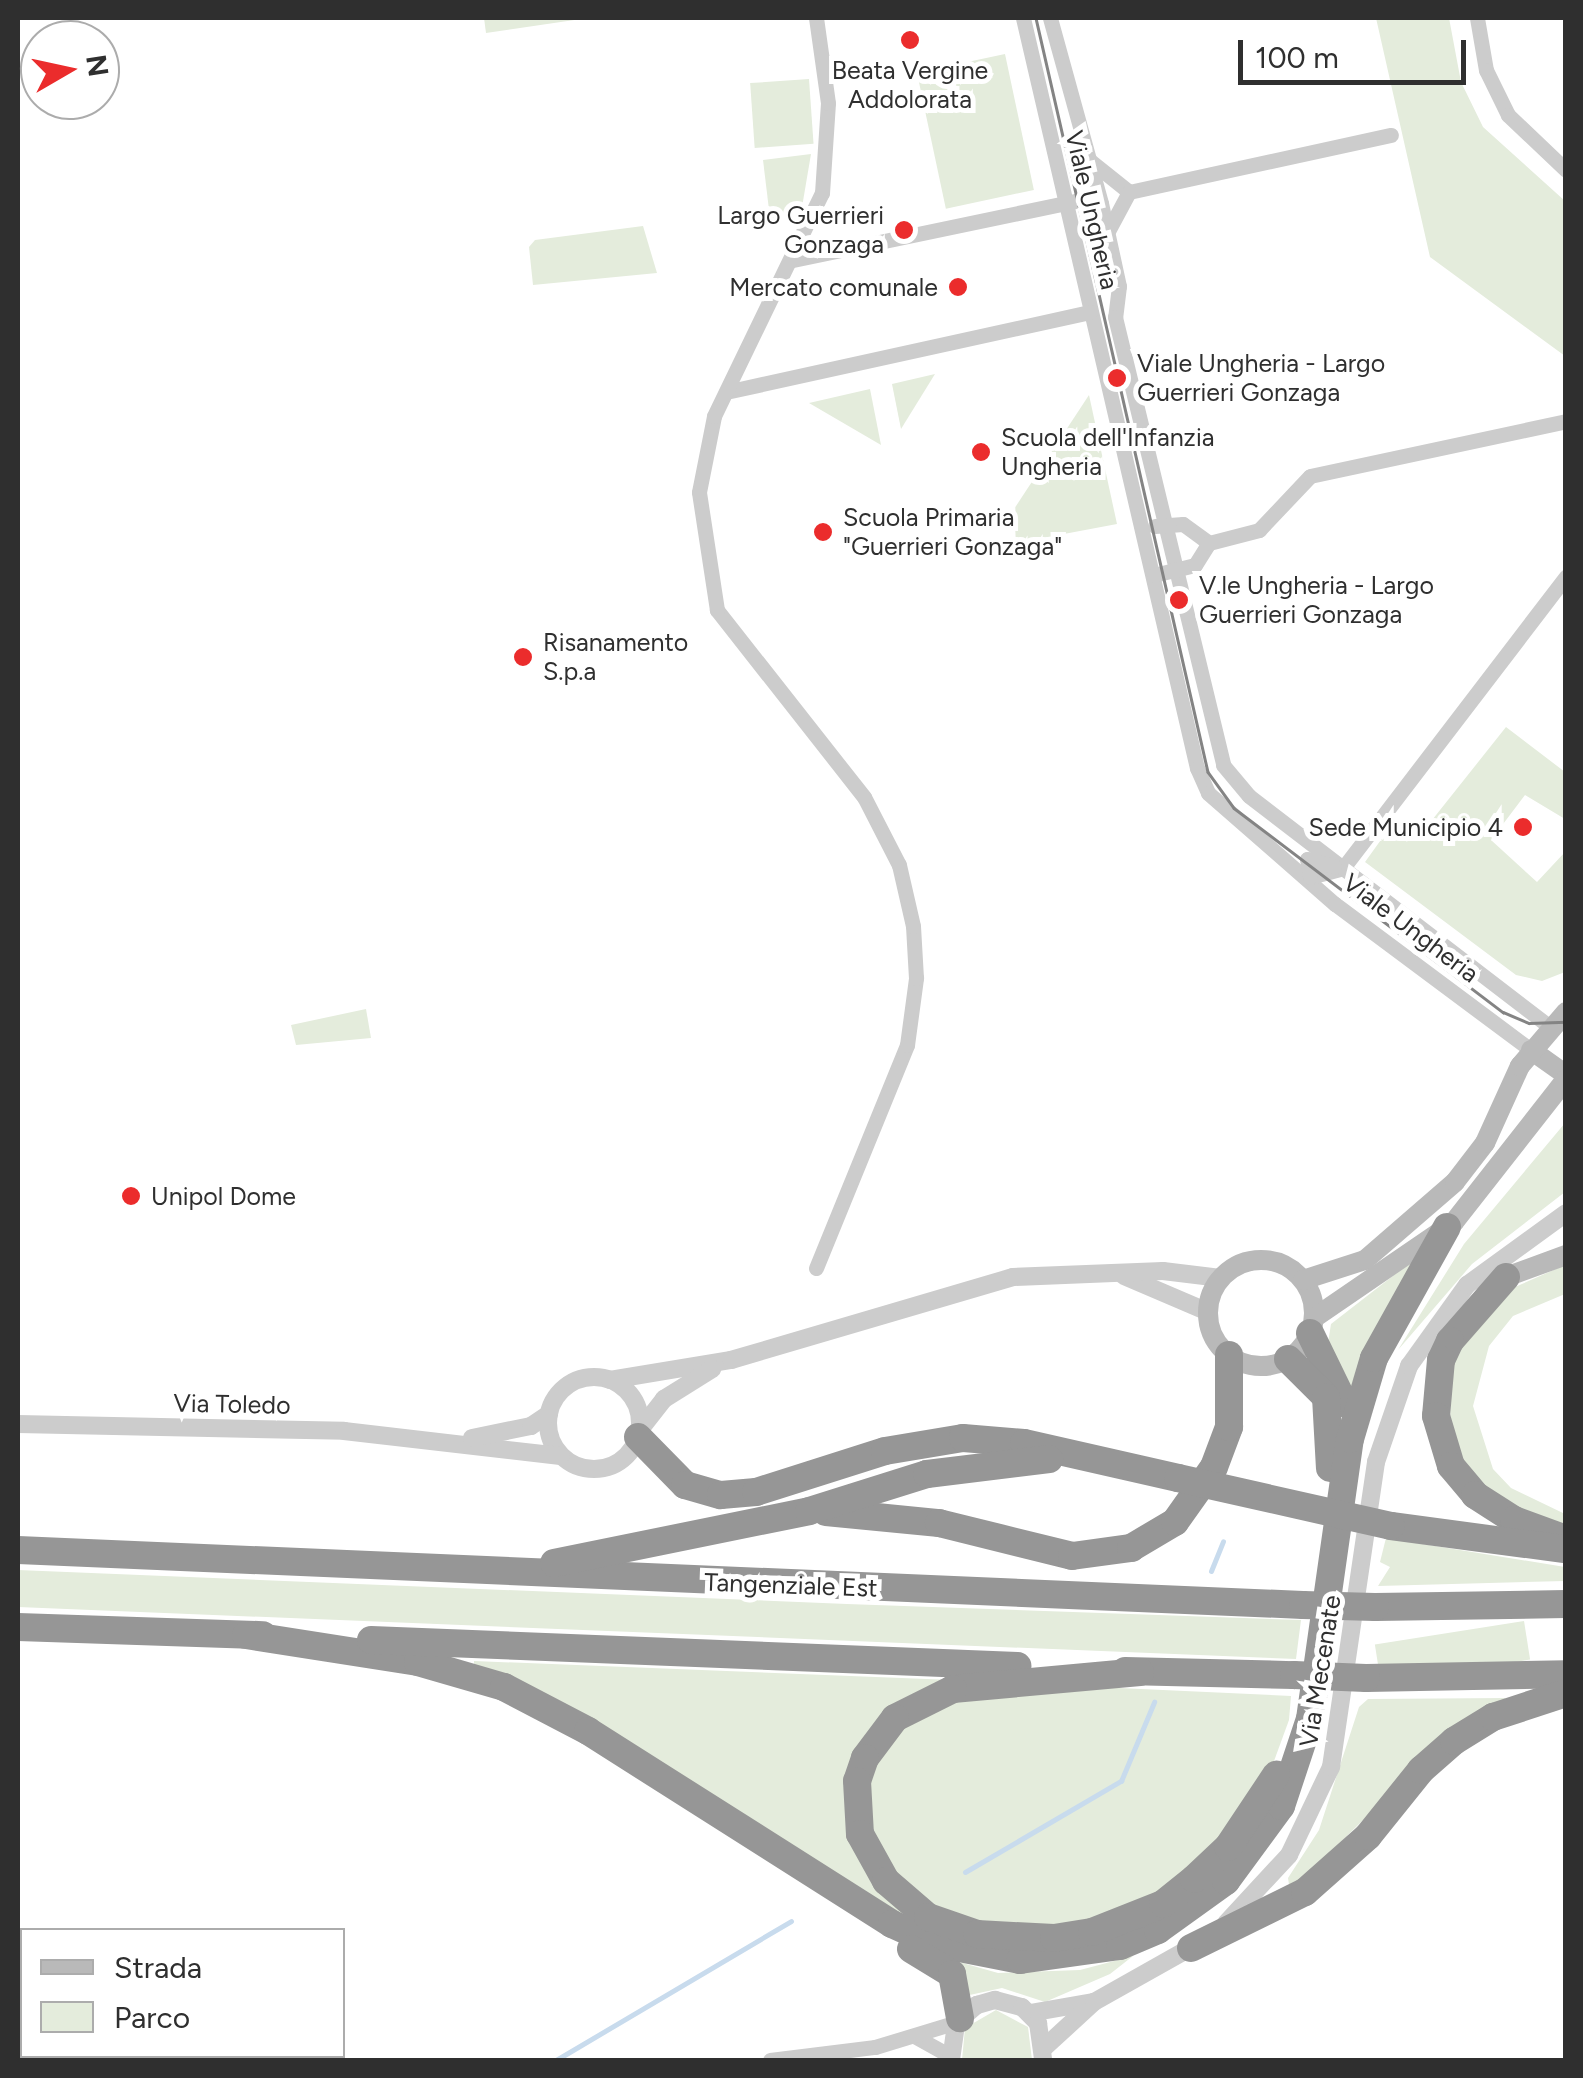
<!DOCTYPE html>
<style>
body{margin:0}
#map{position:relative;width:1583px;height:2078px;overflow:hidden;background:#fff;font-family:Figtree,sans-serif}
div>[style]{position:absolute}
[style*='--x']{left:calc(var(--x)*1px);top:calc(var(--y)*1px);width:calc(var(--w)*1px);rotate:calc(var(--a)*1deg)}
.green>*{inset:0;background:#e4ecdc;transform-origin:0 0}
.stream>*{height:5px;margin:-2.5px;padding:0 2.5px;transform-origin:2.5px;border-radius:2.5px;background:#c8dbed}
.minor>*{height:15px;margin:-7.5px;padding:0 7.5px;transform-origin:7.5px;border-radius:7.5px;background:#ccc}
.tertiary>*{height:18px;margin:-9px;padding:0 9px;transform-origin:9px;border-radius:9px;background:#ccc}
.tertiary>.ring{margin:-9px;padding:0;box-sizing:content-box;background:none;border:18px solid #ccc;border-radius:50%}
.secondary>*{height:20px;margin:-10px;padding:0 10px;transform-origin:10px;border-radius:10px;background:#b9b9b9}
.secondary>.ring{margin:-10px;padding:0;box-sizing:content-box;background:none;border:20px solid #b9b9b9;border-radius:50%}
.motorway>*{height:28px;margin:-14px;padding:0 14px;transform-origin:14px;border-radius:14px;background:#969696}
.tram>*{height:2.5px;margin:-1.25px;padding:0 1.25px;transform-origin:1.25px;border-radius:1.25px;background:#848484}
.motorway-bridge>*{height:28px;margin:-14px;padding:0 14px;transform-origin:14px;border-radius:14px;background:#969696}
.dots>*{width:28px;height:28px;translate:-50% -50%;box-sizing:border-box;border:5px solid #fff;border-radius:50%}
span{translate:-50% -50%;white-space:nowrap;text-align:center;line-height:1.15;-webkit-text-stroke:10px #fff;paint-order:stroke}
.poi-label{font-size:25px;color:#2f2f2f}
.right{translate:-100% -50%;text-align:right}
.left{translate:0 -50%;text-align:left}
.street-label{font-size:25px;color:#2f2f2f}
.frame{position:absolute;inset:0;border:20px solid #2f2f2f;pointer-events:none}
.legend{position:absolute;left:20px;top:1928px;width:325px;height:130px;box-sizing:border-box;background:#fff;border:2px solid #acacac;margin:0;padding:12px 18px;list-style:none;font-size:30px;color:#2f2f2f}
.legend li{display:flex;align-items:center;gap:20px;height:50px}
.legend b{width:50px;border:2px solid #acacac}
.north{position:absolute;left:20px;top:20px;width:100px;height:100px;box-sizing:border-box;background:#fff;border:2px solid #acacac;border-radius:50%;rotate:81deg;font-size:28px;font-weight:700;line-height:40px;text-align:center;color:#2f2f2f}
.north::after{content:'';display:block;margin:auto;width:35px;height:45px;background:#eb2c2c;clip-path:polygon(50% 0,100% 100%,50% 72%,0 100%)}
.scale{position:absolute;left:1238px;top:40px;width:228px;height:45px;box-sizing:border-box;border:5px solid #2f2f2f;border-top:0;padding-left:12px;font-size:30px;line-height:35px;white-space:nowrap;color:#2f2f2f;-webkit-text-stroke:8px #fff;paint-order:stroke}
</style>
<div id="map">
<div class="green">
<div style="clip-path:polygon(484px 18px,588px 18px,486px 33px)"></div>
<div style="clip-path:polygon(1376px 18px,1449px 18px,1461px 82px,1483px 127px,1565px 201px,1565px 356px,1430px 257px)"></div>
<div style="left:1005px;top:54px;width:139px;height:90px;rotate:78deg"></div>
<div style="left:809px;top:79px;width:65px;height:59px;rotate:86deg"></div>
<div style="clip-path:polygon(811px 154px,801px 213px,770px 218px,763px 160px)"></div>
<div style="clip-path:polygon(643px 226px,657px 273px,533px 285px,529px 247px,535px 240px)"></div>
<div style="clip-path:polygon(935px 374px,901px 429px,892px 384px)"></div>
<div style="clip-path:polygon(870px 389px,881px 445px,809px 403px)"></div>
<div style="clip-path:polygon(1089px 395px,1117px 524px,1016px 543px,1014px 509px)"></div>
<div style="clip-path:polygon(1506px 727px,1565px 772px,1565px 819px,1525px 795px,1491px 840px,1537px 882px,1565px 852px,1565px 972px,1542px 981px,1516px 975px,1365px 862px,1383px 837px,1417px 839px)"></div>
<div style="clip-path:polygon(366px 1009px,371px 1038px,296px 1045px,291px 1025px)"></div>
<div style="clip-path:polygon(1565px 1123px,1565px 1192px,1472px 1264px,1398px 1350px,1464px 1244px)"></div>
<div style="clip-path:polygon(1425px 1251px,1351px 1395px,1328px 1343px,1331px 1324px)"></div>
<div style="clip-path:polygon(1565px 1265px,1565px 1294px,1513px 1316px,1489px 1346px,1473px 1406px,1493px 1469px,1511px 1488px,1565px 1514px,1565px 1527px,1501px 1501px,1466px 1466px,1450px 1426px,1451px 1358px,1515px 1287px)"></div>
<div style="clip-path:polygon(1386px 1538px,1565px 1567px,1565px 1581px,1378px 1586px,1390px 1567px,1380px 1562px)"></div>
<div style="clip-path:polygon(18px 1570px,847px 1604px,1301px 1620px,1296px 1659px,18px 1607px)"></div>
<div style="left:1524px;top:1621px;width:39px;height:151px;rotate:81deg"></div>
<div style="clip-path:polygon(474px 1661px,952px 1680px,896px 1708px,864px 1745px,850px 1788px,853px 1830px,868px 1868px,905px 1909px,943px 1929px,1002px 1942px,1098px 1934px,1181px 1899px,1259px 1819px,1296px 1738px,1286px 1777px,1252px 1840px,1177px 1909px,1099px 1942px,1065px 1950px,1002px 1949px,897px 1918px,588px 1718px,474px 1667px)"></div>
<div style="clip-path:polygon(1032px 1684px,1291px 1696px,1289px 1720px,1270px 1772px,1190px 1874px,1118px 1916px,1016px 1931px,918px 1905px,873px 1847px,865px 1794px,877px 1751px,927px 1706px)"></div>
<div style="clip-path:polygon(1506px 1698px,1455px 1731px,1290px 1891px,1288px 1878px,1319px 1830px,1359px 1707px,1368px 1699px)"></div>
<div style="clip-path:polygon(1133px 1956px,1110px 1974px,1045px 2002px,1002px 1988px,965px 1996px,945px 1958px,998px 1973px,1080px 1970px)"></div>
<div style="clip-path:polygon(996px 2010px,1028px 2027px,1032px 2060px,962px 2060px,965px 2028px)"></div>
</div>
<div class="stream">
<div style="--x:1211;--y:1571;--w:32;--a:-68"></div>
<div style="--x:965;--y:1872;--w:181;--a:-30.3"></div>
<div style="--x:1121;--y:1781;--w:86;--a:-67.3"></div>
<div style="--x:556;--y:2060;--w:273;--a:-30.6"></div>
</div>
<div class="minor">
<div style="--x:1023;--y:18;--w:770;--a:76.94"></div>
<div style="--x:1197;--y:768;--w:27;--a:66"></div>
<div style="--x:1208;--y:793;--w:169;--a:41.2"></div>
<div style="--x:1335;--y:904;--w:244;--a:36.7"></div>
<div style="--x:1050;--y:18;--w:192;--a:74.6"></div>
<div style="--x:1101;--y:203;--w:85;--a:77.8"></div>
<div style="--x:1119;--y:286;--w:31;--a:97"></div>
<div style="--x:1115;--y:317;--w:461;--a:76.4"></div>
<div style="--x:1223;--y:765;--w:40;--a:50"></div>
<div style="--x:1249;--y:796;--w:379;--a:37.5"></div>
<div style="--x:1477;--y:18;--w:53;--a:80.2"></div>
<div style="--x:1486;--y:70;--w:50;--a:63.9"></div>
<div style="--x:1508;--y:115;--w:80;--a:43.5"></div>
<div style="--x:1088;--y:159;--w:53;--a:38.8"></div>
<div style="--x:1129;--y:192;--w:268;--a:-12.3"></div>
<div style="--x:1107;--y:233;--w:47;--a:-61.8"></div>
<div style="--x:793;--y:260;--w:294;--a:-11.8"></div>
<div style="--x:726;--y:392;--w:373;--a:-12.4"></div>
<div style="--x:1155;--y:526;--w:28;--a:-4"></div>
<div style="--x:1183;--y:524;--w:32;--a:36"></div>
<div style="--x:1154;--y:575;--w:42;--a:-13.7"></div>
<div style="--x:1195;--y:565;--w:26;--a:-58"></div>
<div style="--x:1209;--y:543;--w:52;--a:-14.6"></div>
<div style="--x:1259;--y:530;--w:74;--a:-46.6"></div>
<div style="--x:1310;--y:476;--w:262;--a:-12.1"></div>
<div style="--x:1310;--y:877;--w:34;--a:-15"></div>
<div style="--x:1343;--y:868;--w:367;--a:-52.6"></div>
<div style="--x:1310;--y:877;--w:18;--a:-99"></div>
<div style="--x:1307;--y:859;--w:28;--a:15"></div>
<div style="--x:816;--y:1268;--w:241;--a:-67.8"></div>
<div style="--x:907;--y:1045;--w:68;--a:-82.3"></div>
<div style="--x:916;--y:978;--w:52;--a:-93.3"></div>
<div style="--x:913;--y:926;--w:63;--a:-102.9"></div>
<div style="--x:899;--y:865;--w:76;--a:-117.2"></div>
<div style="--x:864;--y:797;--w:238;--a:-128.2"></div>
<div style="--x:717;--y:610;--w:119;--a:-98.7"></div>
<div style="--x:699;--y:492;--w:77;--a:-78.8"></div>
<div style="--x:714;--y:416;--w:248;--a:-64.2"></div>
<div style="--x:822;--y:193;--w:90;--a:-86.2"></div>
<div style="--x:828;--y:103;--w:86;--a:-98"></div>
<div style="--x:916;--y:2037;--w:39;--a:29"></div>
<div style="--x:770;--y:2060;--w:106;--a:-7.1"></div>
<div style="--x:875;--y:2047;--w:86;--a:-17"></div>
</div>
<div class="tertiary">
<div style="--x:1124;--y:1276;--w:91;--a:23.2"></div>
<div class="ring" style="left:548px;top:1377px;width:74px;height:74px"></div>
<div style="--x:610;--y:1380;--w:123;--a:-9.4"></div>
<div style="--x:731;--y:1360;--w:294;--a:-16.4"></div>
<div style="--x:1013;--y:1277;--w:150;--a:-2.3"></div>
<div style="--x:1163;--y:1271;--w:58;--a:6.9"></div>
<div style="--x:18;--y:1424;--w:326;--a:1.2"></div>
<div style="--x:344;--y:1431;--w:218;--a:6.6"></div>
<div style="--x:639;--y:1431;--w:41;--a:-52"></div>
<div style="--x:664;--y:1399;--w:57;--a:-32"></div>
<div style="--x:472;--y:1438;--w:60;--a:-11.5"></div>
<div style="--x:531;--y:1426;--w:22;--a:-34"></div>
<div style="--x:1226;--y:1923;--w:93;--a:-47.2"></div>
<div style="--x:1289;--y:1855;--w:98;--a:-64.5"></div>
<div style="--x:1331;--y:1767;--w:308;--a:-81.6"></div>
<div style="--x:1376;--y:1462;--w:102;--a:-71"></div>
<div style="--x:1409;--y:1366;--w:100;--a:-54.4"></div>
<div style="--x:1467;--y:1285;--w:122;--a:-36"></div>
<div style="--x:1030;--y:2013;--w:64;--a:-9.9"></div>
<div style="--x:1045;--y:2047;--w:67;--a:-42.6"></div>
<div style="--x:1094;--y:2002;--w:118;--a:-29.4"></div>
<div style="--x:951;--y:2060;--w:37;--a:-82"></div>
<div style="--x:956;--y:2023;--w:28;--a:-41"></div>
<div style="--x:977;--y:2005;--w:19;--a:-16"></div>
<div style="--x:995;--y:2000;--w:28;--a:15"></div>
<div style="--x:1022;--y:2007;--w:23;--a:45"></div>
<div style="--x:1038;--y:2023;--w:37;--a:82"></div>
</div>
<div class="secondary">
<div style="--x:1531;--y:1050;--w:43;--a:35.5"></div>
<div class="ring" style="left:1208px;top:1260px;width:86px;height:86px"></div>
<div style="--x:1506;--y:1277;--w:64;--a:-20.1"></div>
<div style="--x:1303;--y:1280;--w:65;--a:-17.9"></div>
<div style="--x:1365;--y:1260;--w:119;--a:-40.9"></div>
<div style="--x:1455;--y:1182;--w:49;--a:-52.4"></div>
<div style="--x:1485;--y:1143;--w:85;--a:-65.6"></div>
<div style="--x:1520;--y:1066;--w:71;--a:-49.6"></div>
<div style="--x:1314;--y:1318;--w:170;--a:-34.4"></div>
<div style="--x:1454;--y:1222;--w:182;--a:-51.9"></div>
</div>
<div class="motorway">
<div style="--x:1506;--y:1277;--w:85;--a:131.2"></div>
<div style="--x:1450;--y:1341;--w:21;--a:115"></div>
<div style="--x:1441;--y:1360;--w:56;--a:95.1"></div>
<div style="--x:1436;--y:1416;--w:52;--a:73.3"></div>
<div style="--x:1451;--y:1466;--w:38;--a:50"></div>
<div style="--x:1475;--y:1495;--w:46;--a:32.7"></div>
<div style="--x:1514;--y:1520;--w:55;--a:20.1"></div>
<div style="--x:1310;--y:1333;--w:78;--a:64.1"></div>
<div style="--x:1288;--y:1359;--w:54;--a:45"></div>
<div style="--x:1326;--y:1397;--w:71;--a:86.8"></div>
<div style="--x:638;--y:1437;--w:67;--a:45.6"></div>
<div style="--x:685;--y:1485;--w:37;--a:16"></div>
<div style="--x:721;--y:1495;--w:35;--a:-5"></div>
<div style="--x:756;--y:1492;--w:135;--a:-17.6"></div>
<div style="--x:885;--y:1451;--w:79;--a:-9.5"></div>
<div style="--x:963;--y:1438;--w:61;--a:4.7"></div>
<div style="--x:1024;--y:1443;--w:158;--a:12.8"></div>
<div style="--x:826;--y:1512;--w:114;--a:5.6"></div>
<div style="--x:939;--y:1523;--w:137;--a:13.9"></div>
<div style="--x:1072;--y:1556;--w:60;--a:-7.7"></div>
<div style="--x:1131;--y:1548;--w:51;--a:-30.6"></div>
<div style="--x:1175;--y:1522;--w:67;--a:-54.7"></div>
<div style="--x:1214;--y:1467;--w:43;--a:-69.4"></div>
<div style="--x:1229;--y:1427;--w:72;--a:-90"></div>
<div style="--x:1391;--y:1526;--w:175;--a:7.6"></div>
<div style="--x:18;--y:1550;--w:1286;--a:2.45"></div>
<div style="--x:554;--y:1563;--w:260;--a:-11.5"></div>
<div style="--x:809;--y:1511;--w:124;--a:-17.4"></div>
<div style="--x:927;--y:1474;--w:123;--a:-7"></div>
<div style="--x:1375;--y:1607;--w:191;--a:-0.9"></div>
<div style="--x:18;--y:1627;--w:245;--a:1.9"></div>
<div style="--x:246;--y:1635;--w:174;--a:8.9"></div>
<div style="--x:418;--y:1662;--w:90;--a:16.2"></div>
<div style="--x:504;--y:1687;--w:95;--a:27.6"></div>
<div style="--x:588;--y:1731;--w:360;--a:32.4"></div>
<div style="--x:892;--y:1924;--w:46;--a:24.3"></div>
<div style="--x:934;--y:1943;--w:88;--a:11.2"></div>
<div style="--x:1020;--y:1960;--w:101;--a:-8"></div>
<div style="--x:1120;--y:1946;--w:41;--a:-22.8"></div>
<div style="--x:1158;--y:1930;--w:84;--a:-35.8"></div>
<div style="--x:1226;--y:1881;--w:93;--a:-53.7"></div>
<div style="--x:1281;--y:1806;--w:92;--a:-71.6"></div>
<div style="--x:1310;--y:1719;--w:283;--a:-81.9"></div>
<div style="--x:1350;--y:1439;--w:84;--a:-73.5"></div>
<div style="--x:1374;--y:1358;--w:150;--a:-60.9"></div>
<div style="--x:371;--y:1640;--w:647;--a:2.3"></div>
<div style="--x:1125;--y:1671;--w:169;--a:1.4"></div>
<div style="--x:1140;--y:1672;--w:188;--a:174.8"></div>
<div style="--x:953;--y:1689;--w:65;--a:153.4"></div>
<div style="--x:895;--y:1718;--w:50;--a:126.9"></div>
<div style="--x:865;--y:1758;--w:24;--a:109"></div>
<div style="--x:857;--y:1781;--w:53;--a:86.8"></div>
<div style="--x:860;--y:1834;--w:54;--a:61"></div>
<div style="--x:886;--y:1881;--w:55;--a:40.6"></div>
<div style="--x:928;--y:1917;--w:52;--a:19.1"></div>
<div style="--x:977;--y:1934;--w:77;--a:3"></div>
<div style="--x:1054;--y:1938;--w:38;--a:-9"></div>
<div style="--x:1092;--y:1932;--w:76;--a:-21.5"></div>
<div style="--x:1163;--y:1904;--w:40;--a:-39"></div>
<div style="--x:1194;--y:1879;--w:47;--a:-43.3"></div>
<div style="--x:1228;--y:1847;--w:87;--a:-56.3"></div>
<div style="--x:1366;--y:1678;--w:200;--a:-1.1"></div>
<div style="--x:1191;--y:1948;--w:127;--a:-26.2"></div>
<div style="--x:1305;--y:1892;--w:84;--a:-41.6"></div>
<div style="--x:1368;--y:1836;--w:85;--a:-51.2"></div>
<div style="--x:1421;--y:1770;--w:44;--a:-41.3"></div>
<div style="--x:1454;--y:1741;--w:46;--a:-31.6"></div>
<div style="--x:1493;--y:1717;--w:77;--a:-18.2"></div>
<div style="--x:911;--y:1949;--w:48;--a:31.4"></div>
<div style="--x:952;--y:1974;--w:45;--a:79.7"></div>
</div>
<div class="tram">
<div style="--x:1036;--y:18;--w:773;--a:77.15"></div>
<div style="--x:1208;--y:772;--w:44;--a:54.2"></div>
<div style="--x:1234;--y:808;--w:338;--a:37.2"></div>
<div style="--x:1503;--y:1012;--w:28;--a:23"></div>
<div style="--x:1529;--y:1023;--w:37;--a:-2"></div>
</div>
<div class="motorway-bridge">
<div style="--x:1178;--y:1478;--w:218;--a:12.7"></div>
<div style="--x:1303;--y:1605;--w:72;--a:1.6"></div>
<div style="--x:1294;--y:1675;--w:72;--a:2.4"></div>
</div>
<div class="dots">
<div style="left:910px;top:40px;background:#eb2c2c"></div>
<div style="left:904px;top:230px;background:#eb2c2c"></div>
<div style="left:958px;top:287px;background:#eb2c2c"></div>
<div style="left:1117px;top:378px;background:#eb2c2c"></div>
<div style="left:981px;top:452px;background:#eb2c2c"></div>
<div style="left:823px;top:532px;background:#eb2c2c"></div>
<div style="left:1179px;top:600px;background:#eb2c2c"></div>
<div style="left:523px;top:657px;background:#eb2c2c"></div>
<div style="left:1523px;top:827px;background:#eb2c2c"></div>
<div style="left:131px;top:1196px;background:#eb2c2c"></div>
</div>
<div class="poi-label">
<span style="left:910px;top:85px">Beata Vergine<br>Addolorata</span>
<span class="right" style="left:884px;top:230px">Largo Guerrieri<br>Gonzaga</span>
<span class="right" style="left:938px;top:287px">Mercato comunale</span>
<span class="left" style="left:1137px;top:378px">Viale Ungheria - Largo<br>Guerrieri Gonzaga</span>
<span class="left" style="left:1001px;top:452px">Scuola dell'Infanzia<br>Ungheria</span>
<span class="left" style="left:843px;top:532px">Scuola Primaria<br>"Guerrieri Gonzaga"</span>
<span class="left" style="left:1199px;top:600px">V.le Ungheria - Largo<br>Guerrieri Gonzaga</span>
<span class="left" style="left:543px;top:657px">Risanamento<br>S.p.a</span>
<span class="right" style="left:1503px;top:827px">Sede Municipio 4</span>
<span class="left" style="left:151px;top:1196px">Unipol Dome</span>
</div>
<div class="street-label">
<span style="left:1092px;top:210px;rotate:77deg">Viale Ungheria</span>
<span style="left:1411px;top:928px;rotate:37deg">Viale Ungheria</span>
<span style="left:232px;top:1404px;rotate:1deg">Via Toledo</span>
<span style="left:791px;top:1585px;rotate:2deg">Tangenziale Est</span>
<span style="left:1320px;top:1671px;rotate:-81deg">Via Mecenate</span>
</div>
<div class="frame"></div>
<ul class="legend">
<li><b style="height:12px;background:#b9b9b9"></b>Strada</li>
<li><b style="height:28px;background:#e4ecdc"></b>Parco</li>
</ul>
<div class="north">N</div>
<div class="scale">100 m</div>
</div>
